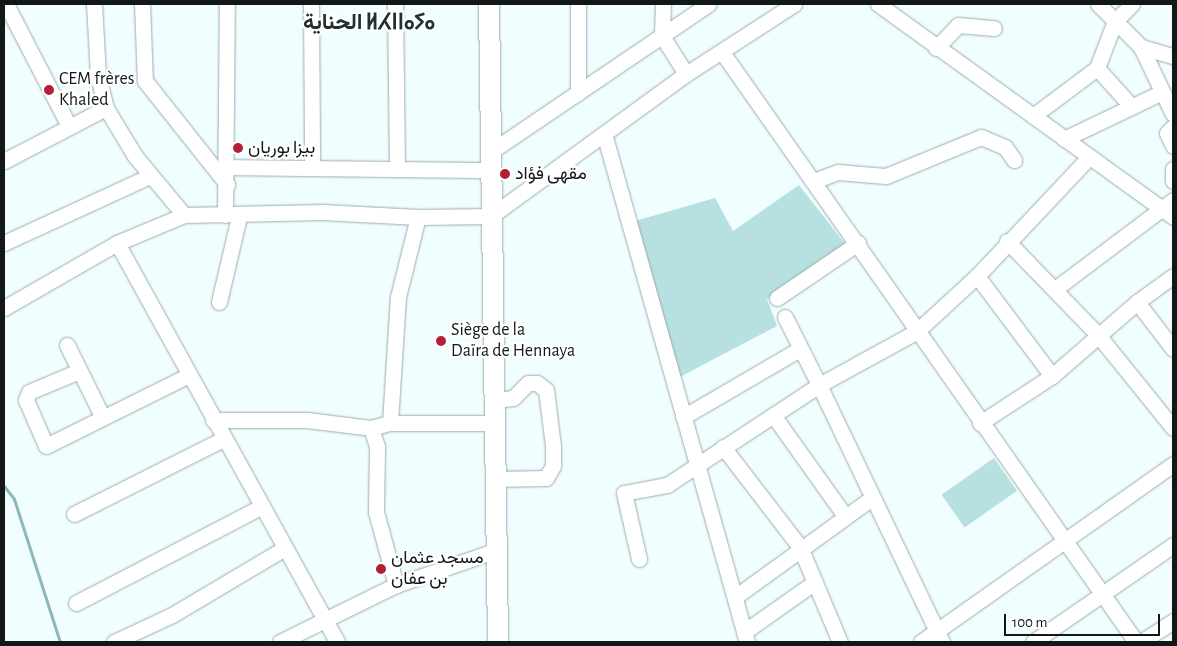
<!DOCTYPE html>
<meta charset="utf-8">
<style>
body{margin:0}
#map{position:relative;width:1177px;height:646px;overflow:hidden;background:#f0feff;font-family:"Alegreya Sans",Vazirmatn,"Noto Sans Tifinagh",sans-serif}
div>[style]{position:absolute}
[style*='--x']{left:calc(var(--x)*1px);top:calc(var(--y)*1px);width:calc(var(--w)*1px);rotate:calc(var(--a)*1deg)}
.green>*{inset:0;background:#b7e0e1;transform-origin:0 0}
.stream>*{height:3px;margin:-1.5px;padding:0 1.5px;transform-origin:1.5px;border-radius:1.5px;background:#8db8ba}
.roads{filter:drop-shadow(0 0 1px #9bacad) drop-shadow(0 0 1px #9bacad)}
.minor>*{height:15px;margin:-7.5px;padding:0 7.5px;transform-origin:7.5px;border-radius:7.5px;background:#fff}
.major>*{height:20px;margin:-10px;padding:0 10px;transform-origin:10px;border-radius:10px;background:#fff}
.dots>*{width:14px;height:14px;translate:-50% -50%;box-sizing:border-box;border:2px solid #fff;border-radius:50%}
span{translate:-50% -50%;white-space:nowrap;text-align:center;line-height:1.15;-webkit-text-stroke:4.5px #fff;paint-order:stroke}
.poi-label{font-size:18px;color:#121818}
.left{translate:0 -50%;text-align:left}
.district-label{font-size:22px;color:#213030;font-weight:700}
.frame{position:absolute;inset:0;border:5px solid #121818;pointer-events:none}
.scale{position:absolute;left:1004px;top:614px;width:156px;height:22px;box-sizing:border-box;border:2px solid #121818;border-top:0;padding-left:6px;font-size:15px;line-height:18px;white-space:nowrap;color:#121818;-webkit-text-stroke:4px #fff;paint-order:stroke}
</style>
<div id="map">
<div class="green">
<div style="clip-path:polygon(799px 185px,846px 245px,767px 299px,777px 326px,678px 378px,635px 221px,715px 198px,733px 231px)"></div>
<div style="left:994px;top:458px;width:40px;height:64px;rotate:55deg"></div>
</div>
<div class="stream">
<div style="--x:4;--y:486;--w:16;--a:52"></div>
<div style="--x:14;--y:499;--w:150;--a:72.2"></div>
</div>
<div class="roads">
<div class="minor">
<div style="--x:6;--y:4;--w:137;--a:62.7"></div>
<div style="--x:94;--y:4;--w:72;--a:86.8"></div>
<div style="--x:98;--y:76;--w:33;--a:76"></div>
<div style="--x:106;--y:108;--w:56;--a:58.9"></div>
<div style="--x:135;--y:156;--w:77;--a:50.3"></div>
<div style="--x:184;--y:215;--w:138;--a:-1.2"></div>
<div style="--x:322;--y:212;--w:96;--a:3"></div>
<div style="--x:418;--y:217;--w:73;--a:-0.8"></div>
<div style="--x:491;--y:216;--w:241;--a:-36.1"></div>
<div style="--x:686;--y:74;--w:129;--a:-32.9"></div>
<div style="--x:142;--y:4;--w:77;--a:87.8"></div>
<div style="--x:145;--y:81;--w:132;--a:51.5"></div>
<div style="--x:311;--y:4;--w:162;--a:89.6"></div>
<div style="--x:395;--y:4;--w:164;--a:89.3"></div>
<div style="--x:663;--y:4;--w:32;--a:92"></div>
<div style="--x:662;--y:36;--w:45;--a:57.7"></div>
<div style="--x:878;--y:4;--w:364;--a:35.8"></div>
<div style="--x:1098;--y:4;--w:61;--a:45"></div>
<div style="--x:1141;--y:47;--w:33;--a:16"></div>
<div style="--x:1132;--y:4;--w:24;--a:135"></div>
<div style="--x:1115;--y:21;--w:50;--a:111"></div>
<div style="--x:1097;--y:68;--w:52;--a:48.1"></div>
<div style="--x:1141;--y:47;--w:74;--a:64.5"></div>
<div style="--x:936;--y:48;--w:32;--a:-46"></div>
<div style="--x:958;--y:25;--w:36;--a:5"></div>
<div style="--x:722;--y:52;--w:721;--a:54.94"></div>
<div style="--x:578;--y:93;--w:89;--a:-90"></div>
<div style="--x:1033;--y:116;--w:80;--a:-36.9"></div>
<div style="--x:1173;--y:127;--w:8;--a:135"></div>
<div style="--x:1167;--y:133;--w:14;--a:65"></div>
<div style="--x:605;--y:137;--w:525;--a:74.29"></div>
<div style="--x:1064;--y:139;--w:109;--a:-25.6"></div>
<div style="--x:490;--y:152;--w:264;--a:-34.1"></div>
<div style="--x:4;--y:161;--w:115;--a:-27.5"></div>
<div style="--x:228;--y:167;--w:263;--a:0.7"></div>
<div style="--x:1173;--y:169;--w:12;--a:90"></div>
<div style="--x:814;--y:181;--w:26;--a:-21"></div>
<div style="--x:838;--y:172;--w:48;--a:4.8"></div>
<div style="--x:886;--y:176;--w:103;--a:-22.3"></div>
<div style="--x:981;--y:137;--w:26;--a:23"></div>
<div style="--x:1005;--y:147;--w:16;--a:55"></div>
<div style="--x:225;--y:215;--w:211;--a:-89.5"></div>
<div style="--x:1007;--y:241;--w:131;--a:45.9"></div>
<div style="--x:1098;--y:335;--w:119;--a:51.1"></div>
<div style="--x:4;--y:243;--w:161;--a:-24.7"></div>
<div style="--x:117;--y:243;--w:456;--a:61.1"></div>
<div style="--x:977;--y:276;--w:125;--a:53.1"></div>
<div style="--x:1055;--y:289;--w:148;--a:-37"></div>
<div style="--x:777;--y:298;--w:98;--a:-34.2"></div>
<div style="--x:219;--y:302;--w:87;--a:-76.8"></div>
<div style="--x:1137;--y:302;--w:59;--a:52.5"></div>
<div style="--x:4;--y:308;--w:130;--a:-29.9"></div>
<div style="--x:117;--y:243;--w:73;--a:-22.7"></div>
<div style="--x:785;--y:317;--w:78;--a:63.4"></div>
<div style="--x:67;--y:345;--w:81;--a:63.7"></div>
<div style="--x:79;--y:371;--w:54;--a:157.2"></div>
<div style="--x:29;--y:392;--w:9;--a:111"></div>
<div style="--x:26;--y:400;--w:50;--a:66.5"></div>
<div style="--x:46;--y:446;--w:160;--a:-26.4"></div>
<div style="--x:819;--y:385;--w:285;--a:64.4"></div>
<div style="--x:494;--y:400;--w:19;--a:-6"></div>
<div style="--x:513;--y:398;--w:21;--a:-45"></div>
<div style="--x:528;--y:383;--w:9;--a:0"></div>
<div style="--x:537;--y:383;--w:11;--a:38"></div>
<div style="--x:546;--y:390;--w:56;--a:82.9"></div>
<div style="--x:553;--y:446;--w:20;--a:90"></div>
<div style="--x:553;--y:466;--w:14;--a:120"></div>
<div style="--x:546;--y:478;--w:52;--a:178.9"></div>
<div style="--x:773;--y:415;--w:124;--a:54.5"></div>
<div style="--x:683;--y:417;--w:135;--a:-30.2"></div>
<div style="--x:213;--y:420;--w:94;--a:0"></div>
<div style="--x:307;--y:420;--w:64;--a:7.1"></div>
<div style="--x:371;--y:428;--w:20;--a:-15"></div>
<div style="--x:390;--y:423;--w:105;--a:0"></div>
<div style="--x:390;--y:423;--w:126;--a:-86.4"></div>
<div style="--x:398;--y:297;--w:82;--a:-76"></div>
<div style="--x:980;--y:423;--w:86;--a:-33.1"></div>
<div style="--x:1052;--y:376;--w:113;--a:-41"></div>
<div style="--x:1137;--y:302;--w:44;--a:-35.8"></div>
<div style="--x:371;--y:428;--w:20;--a:72"></div>
<div style="--x:377;--y:447;--w:65;--a:90.9"></div>
<div style="--x:376;--y:512;--w:76;--a:74.7"></div>
<div style="--x:723;--y:447;--w:126;--a:52.4"></div>
<div style="--x:800;--y:547;--w:103;--a:67.2"></div>
<div style="--x:74;--y:514;--w:167;--a:-26.7"></div>
<div style="--x:639;--y:559;--w:68;--a:-102.8"></div>
<div style="--x:624;--y:493;--w:44;--a:-10.5"></div>
<div style="--x:667;--y:485;--w:182;--a:-33.3"></div>
<div style="--x:819;--y:385;--w:111;--a:-28.7"></div>
<div style="--x:916;--y:332;--w:83;--a:-42.6"></div>
<div style="--x:977;--y:276;--w:163;--a:-46.7"></div>
<div style="--x:735;--y:597;--w:170;--a:-35.9"></div>
<div style="--x:76;--y:603;--w:210;--a:-27.5"></div>
<div style="--x:744;--y:632;--w:87;--a:-35.2"></div>
<div style="--x:114;--y:642;--w:64;--a:-25"></div>
<div style="--x:172;--y:615;--w:131;--a:-30.7"></div>
<div style="--x:280;--y:642;--w:129;--a:-26.2"></div>
<div style="--x:396;--y:585;--w:104;--a:-19.1"></div>
<div style="--x:921;--y:642;--w:309;--a:-35.2"></div>
<div style="--x:1033;--y:642;--w:170;--a:-34.7"></div>
<div style="--x:1141;--y:642;--w:38;--a:-33"></div>
</div>
<div class="major">
<div style="--x:489;--y:4;--w:638;--a:89.19"></div>
</div>
</div>
<div class="dots">
<div style="left:49px;top:90px;background:#b22037"></div>
<div style="left:238px;top:148px;background:#b22037"></div>
<div style="left:505px;top:174px;background:#b22037"></div>
<div style="left:441px;top:341px;background:#b22037"></div>
<div style="left:381px;top:569px;background:#b22037"></div>
</div>
<div class="poi-label">
<span class="left" style="left:59px;top:90px">CEM frères<br>Khaled</span>
<span class="left" style="left:248px;top:148px">بيزا بوريان</span>
<span class="left" style="left:515px;top:174px">مقهى فؤاد</span>
<span class="left" style="left:451px;top:341px">Siège de la<br>Daïra de Hennaya</span>
<span class="left" style="left:391px;top:569px">مسجد عثمان<br>بن عفان</span>
</div>
<div class="district-label">
<span style="left:369px;top:23px">الحناية ⵍⵃⵏⵏⴰⵢⴰ</span>
</div>
<div class="frame"></div>
<div class="scale">100 m</div>
</div>
